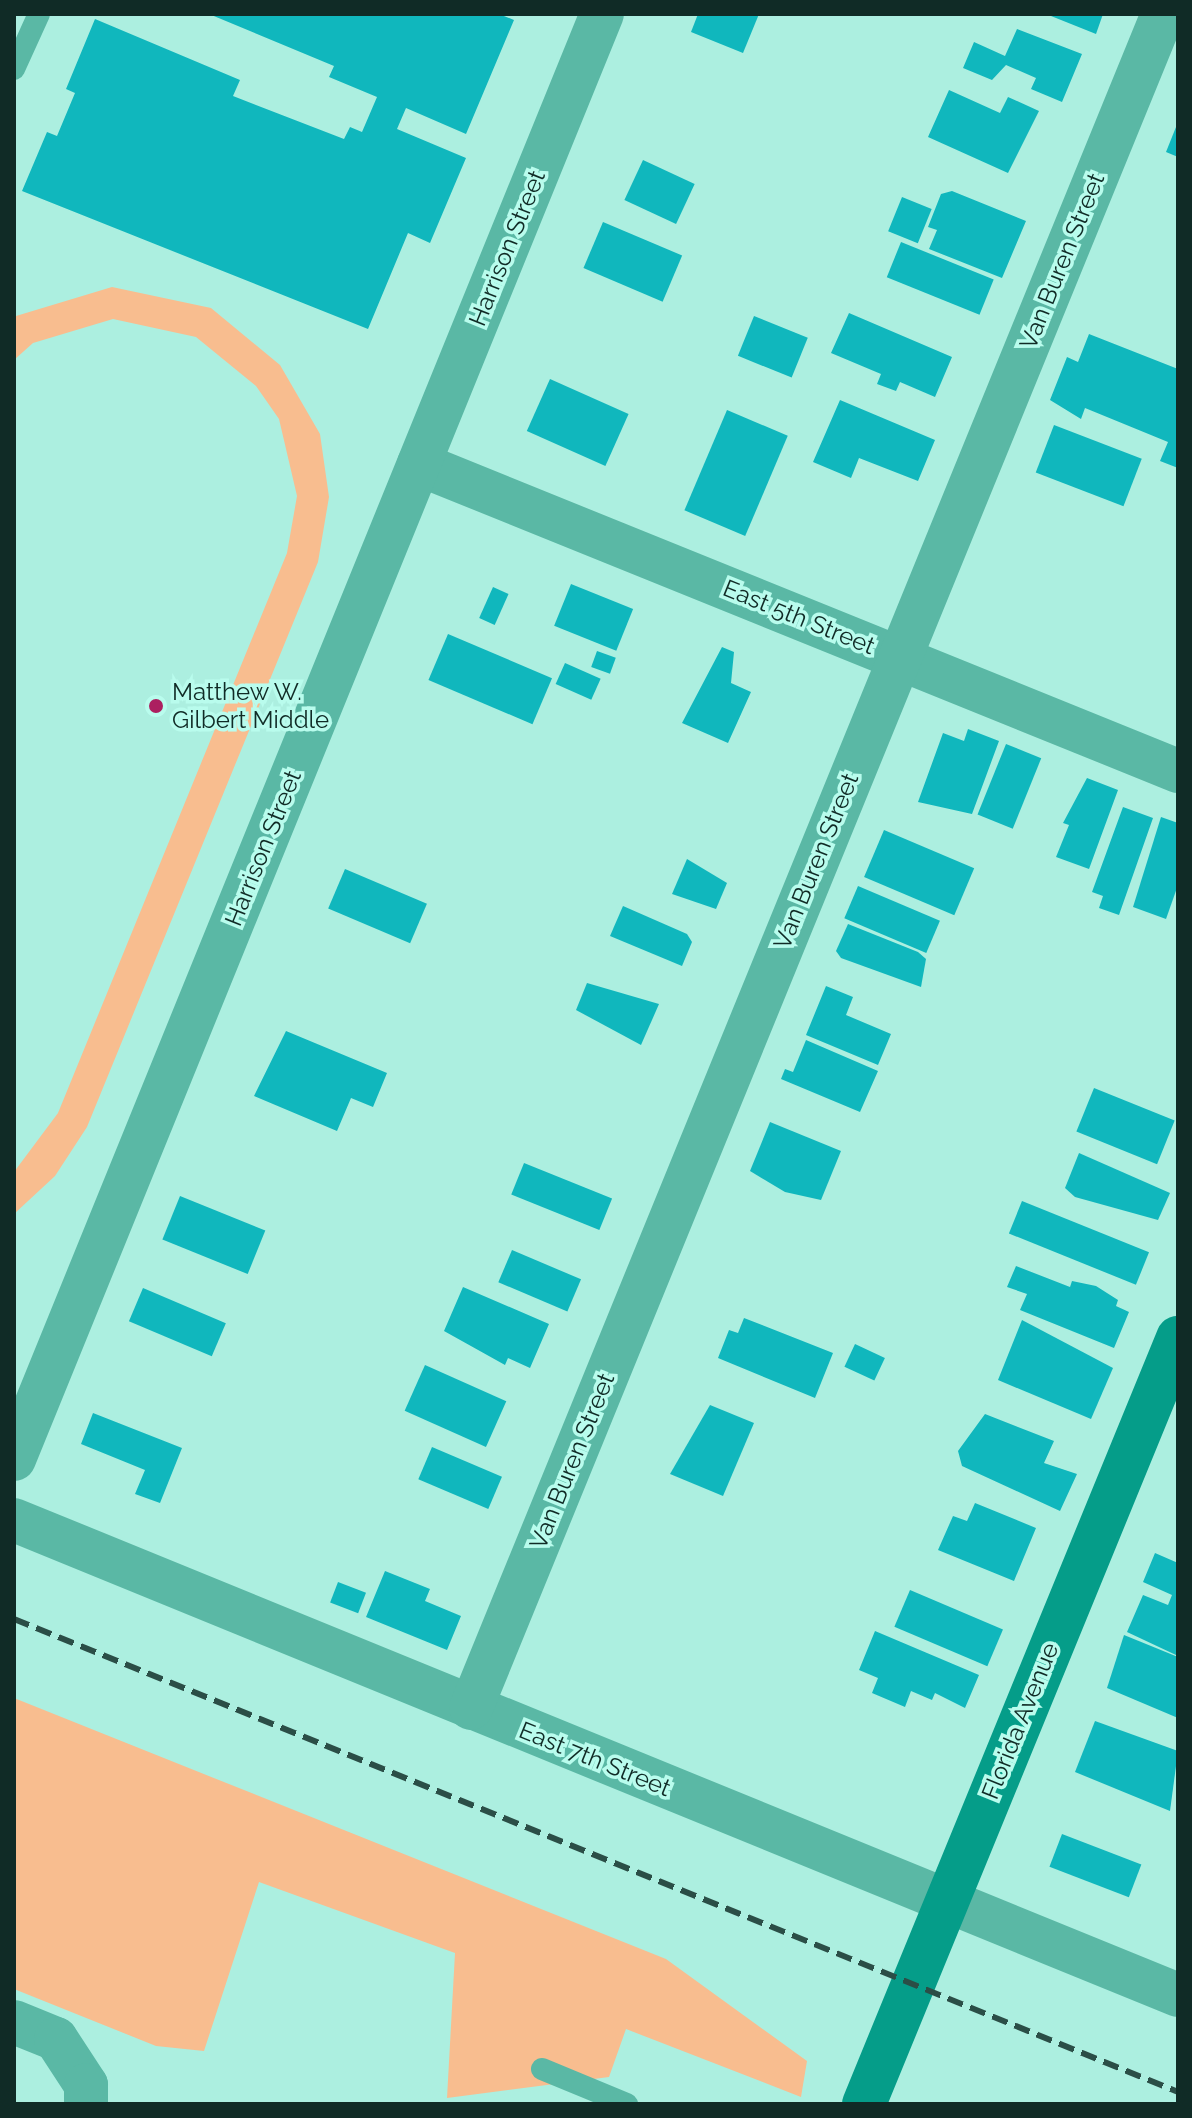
<!DOCTYPE html>
<style>
body{margin:0}
#map{position:relative;width:1192px;height:2118px;overflow:hidden;background:#acefe0;font-family:Raleway,sans-serif}
div>[style]{position:absolute}
[style*='--x']{left:calc(var(--x)*1px);top:calc(var(--y)*1px);width:calc(var(--w)*1px);rotate:calc(var(--a)*1deg)}
.green>*{inset:0;background:#f8bd8f}
.building>*{inset:0;background:#10b7bd;transform-origin:0 0}
.lane>*{height:22px;margin:-11px;padding:0 11px;transform-origin:11px;border-radius:11px;background:#5ab8a5}
.street>*{height:44px;margin:-22px;padding:0 22px;transform-origin:22px;border-radius:22px;background:#5ab8a5}
.secondary>*{height:44px;margin:-22px;padding:0 22px;transform-origin:22px;border-radius:22px;background:#059d89}
.rail>*{height:6px;margin-top:-3px;transform-origin:0;background:repeating-linear-gradient(90deg,#2b4e47 0 16px,transparent 0 24px)}
.dots>*{width:22px;height:22px;translate:-50% -50%;box-sizing:border-box;border:4px solid #b9fced;border-radius:50%}
span{translate:-50% -50%;white-space:nowrap;text-align:center;line-height:1.15;-webkit-text-stroke:7px #b9fced;paint-order:stroke}
.street-label{font-size:24px;color:#102b26}
.poi-label{font-size:24px;color:#102b26}
.left{translate:0 -50%;text-align:left}
.frame{position:absolute;inset:0;border:16px solid #102b26;pointer-events:none}
</style>
<div id="map">
<div class="green">
<div style="clip-path:polygon(112px 287px,211px 308px,280px 365px,320px 434px,329px 497px,318px 562px,87px 1127px,55px 1176px,14px 1214px,14px 1172px,58px 1113px,287px 553px,297px 496px,279px 419px,256px 386px,196px 337px,113px 319px,33px 343px,14px 360px,16px 316px)"></div>
<div style="clip-path:polygon(14px 1698px,666px 1959px,807px 2061px,801px 2097px,626px 2029px,609px 2077px,447px 2098px,455px 1953px,259px 1882px,204px 2051px,156px 2046px,14px 1989px)"></div>
</div>
<div class="building">
<div style="clip-path:polygon(209px 14px,499px 14px,514px 20px,466px 134px,406px 108px,397px 129px,466px 158px,430px 243px,408px 233px,368px 329px,22px 191px,47px 132px,57px 136px,75px 93px,66px 89px,95px 19px,240px 80px,233px 96px,344px 139px,350px 127px,362px 132px,377px 97px,329px 77px,334px 66px)"></div>
<div style="clip-path:polygon(698px 14px,759px 14px,743px 53px,691px 32px)"></div>
<div style="clip-path:polygon(1046px 14px,1103px 14px,1096px 34px)"></div>
<div style="clip-path:polygon(1017px 29px,1082px 54px,1062px 102px,1031px 89px,1036px 78px,1006px 65px,992px 80px,963px 68px,974px 42px,1005px 56px)"></div>
<div style="clip-path:polygon(949px 90px,1000px 113px,1008px 97px,1039px 111px,1008px 173px,928px 137px)"></div>
<div style="clip-path:polygon(1178px 122px,1178px 157px,1166px 152px)"></div>
<div style="left:643px;top:160px;width:57px;height:44px;rotate:25deg"></div>
<div style="clip-path:polygon(952px 191px,1026px 221px,1002px 278px,929px 249px,937px 230px,928px 227px,941px 194px)"></div>
<div style="left:902px;top:197px;width:32px;height:37px;rotate:22deg"></div>
<div style="left:603px;top:222px;width:86px;height:50px;rotate:23deg"></div>
<div style="left:901px;top:242px;width:100px;height:38px;rotate:22deg"></div>
<div style="clip-path:polygon(849px 313px,952px 357px,935px 397px,900px 382px,896px 391px,877px 384px,881px 374px,831px 353px)"></div>
<div style="left:754px;top:316px;width:58px;height:43px;rotate:22deg"></div>
<div style="clip-path:polygon(1089px 334px,1178px 369px,1178px 468px,1160px 461px,1168px 442px,1085px 408px,1081px 419px,1050px 400px,1067px 357px,1078px 362px)"></div>
<div style="left:550px;top:379px;width:86px;height:57px;rotate:24deg"></div>
<div style="clip-path:polygon(840px 400px,935px 440px,918px 481px,859px 458px,851px 478px,813px 462px)"></div>
<div style="left:727px;top:410px;width:66px;height:109px;rotate:23deg"></div>
<div style="left:1054px;top:425px;width:94px;height:51px;rotate:21deg"></div>
<div style="left:571px;top:584px;width:67px;height:45px;rotate:22deg"></div>
<div style="left:493px;top:587px;width:17px;height:34px;rotate:24deg"></div>
<div style="left:448px;top:634px;width:113px;height:50px;rotate:23deg"></div>
<div style="clip-path:polygon(722px 647px,734px 652px,731px 683px,751px 692px,728px 743px,682px 723px)"></div>
<div style="left:597px;top:651px;width:20px;height:17px;rotate:20deg"></div>
<div style="left:565px;top:663px;width:39px;height:23px;rotate:24deg"></div>
<div style="clip-path:polygon(968px 729px,999px 741px,972px 814px,918px 802px,943px 733px,964px 741px)"></div>
<div style="left:1006px;top:744px;width:38px;height:76px;rotate:22deg"></div>
<div style="clip-path:polygon(1087px 778px,1118px 790px,1089px 869px,1056px 857px,1069px 825px,1063px 823px)"></div>
<div style="clip-path:polygon(1123px 807px,1153px 818px,1119px 915px,1099px 908px,1103px 896px,1092px 892px)"></div>
<div style="clip-path:polygon(1161px 817px,1178px 823px,1178px 885px,1166px 919px,1133px 907px)"></div>
<div style="left:884px;top:830px;width:98px;height:51px;rotate:23deg"></div>
<div style="clip-path:polygon(687px 859px,727px 883px,716px 909px,672px 894px)"></div>
<div style="left:345px;top:869px;width:89px;height:43px;rotate:23deg"></div>
<div style="left:858px;top:886px;width:89px;height:35px;rotate:23deg"></div>
<div style="clip-path:polygon(623px 906px,687px 934px,692px 942px,682px 966px,610px 936px)"></div>
<div style="clip-path:polygon(848px 924px,918px 952px,926px 959px,921px 987px,841px 958px,836px 951px)"></div>
<div style="clip-path:polygon(587px 983px,659px 1004px,641px 1045px,576px 1010px)"></div>
<div style="clip-path:polygon(826px 986px,853px 997px,846px 1015px,891px 1034px,878px 1065px,806px 1035px)"></div>
<div style="clip-path:polygon(286px 1031px,387px 1073px,373px 1107px,351px 1098px,337px 1131px,254px 1096px)"></div>
<div style="clip-path:polygon(806px 1040px,878px 1071px,860px 1112px,781px 1079px,785px 1069px,793px 1072px)"></div>
<div style="left:1094px;top:1088px;width:87px;height:47px;rotate:22deg"></div>
<div style="clip-path:polygon(770px 1122px,841px 1151px,821px 1200px,785px 1192px,750px 1171px)"></div>
<div style="clip-path:polygon(1079px 1153px,1170px 1193px,1158px 1220px,1075px 1197px,1065px 1188px)"></div>
<div style="left:524px;top:1163px;width:95px;height:34px;rotate:22deg"></div>
<div style="left:180px;top:1196px;width:92px;height:47px;rotate:22deg"></div>
<div style="left:1022px;top:1201px;width:137px;height:35px;rotate:22deg"></div>
<div style="left:512px;top:1250px;width:75px;height:35px;rotate:23deg"></div>
<div style="clip-path:polygon(1016px 1266px,1070px 1287px,1072px 1281px,1096px 1286px,1118px 1300px,1116px 1306px,1129px 1312px,1114px 1348px,1020px 1310px,1027px 1294px,1007px 1287px)"></div>
<div style="clip-path:polygon(463px 1287px,549px 1324px,530px 1368px,508px 1358px,505px 1365px,444px 1331px)"></div>
<div style="left:143px;top:1288px;width:90px;height:36px;rotate:23deg"></div>
<div style="clip-path:polygon(744px 1318px,833px 1353px,815px 1398px,718px 1358px,729px 1330px,738px 1333px)"></div>
<div style="clip-path:polygon(1022px 1320px,1113px 1368px,1091px 1419px,998px 1380px)"></div>
<div style="left:855px;top:1344px;width:33px;height:25px;rotate:25deg"></div>
<div style="left:425px;top:1365px;width:89px;height:50px;rotate:24deg"></div>
<div style="clip-path:polygon(710px 1405px,754px 1423px,723px 1496px,670px 1474px)"></div>
<div style="clip-path:polygon(93px 1413px,182px 1448px,160px 1503px,135px 1494px,145px 1470px,81px 1444px)"></div>
<div style="clip-path:polygon(985px 1414px,1054px 1441px,1044px 1463px,1077px 1474px,1060px 1511px,962px 1466px,958px 1451px)"></div>
<div style="left:432px;top:1447px;width:76px;height:35px;rotate:23deg"></div>
<div style="clip-path:polygon(975px 1503px,1036px 1528px,1014px 1581px,938px 1550px,953px 1516px,967px 1521px)"></div>
<div style="clip-path:polygon(1155px 1553px,1178px 1563px,1176px 1655px,1127px 1632px,1143px 1595px,1168px 1605px,1172px 1595px,1143px 1582px)"></div>
<div style="clip-path:polygon(385px 1571px,430px 1589px,425px 1601px,461px 1616px,447px 1650px,366px 1617px)"></div>
<div style="left:338px;top:1582px;width:30px;height:22px;rotate:21deg"></div>
<div style="left:910px;top:1590px;width:101px;height:40px;rotate:23deg"></div>
<div style="clip-path:polygon(875px 1631px,979px 1675px,965px 1708px,935px 1693px,932px 1700px,911px 1691px,905px 1707px,872px 1693px,878px 1678px,859px 1670px)"></div>
<div style="clip-path:polygon(1124px 1635px,1178px 1657px,1178px 1718px,1107px 1688px)"></div>
<div style="clip-path:polygon(1095px 1721px,1178px 1751px,1170px 1811px,1075px 1772px)"></div>
<div style="left:1062px;top:1834px;width:85px;height:35px;rotate:21deg"></div>
</div>
<div class="lane">
<div style="--x:14;--y:69;--w:60;--a:-65.6"></div>
<div style="--x:542;--y:2069;--w:92;--a:22.4"></div>
</div>
<div class="street">
<div style="--x:419;--y:464;--w:819;--a:22.02"></div>
<div style="--x:14;--y:1459;--w:1560;--a:-67.86"></div>
<div style="--x:14;--y:1520;--w:1257;--a:22.2"></div>
<div style="--x:471;--y:1708;--w:1830;--a:-67.78"></div>
<div style="--x:14;--y:2022;--w:45;--a:22"></div>
<div style="--x:56;--y:2039;--w:55;--a:56.9"></div>
<div style="--x:86;--y:2085;--w:19;--a:90"></div>
</div>
<div class="secondary">
<div style="--x:864;--y:2104;--w:828;--a:-67.71"></div>
</div>
<div class="rail">
<div style="--x:14;--y:1619;--w:1256;--a:22.11"></div>
</div>
<div class="dots">
<div style="left:156px;top:706px;background:#ac2060"></div>
</div>
<div class="street-label">
<span style="left:507px;top:248px;rotate:-68deg">Harrison Street</span>
<span style="left:1062px;top:261px;rotate:-68deg">Van Buren Street</span>
<span style="left:799px;top:617px;rotate:22deg">East 5th Street</span>
<span style="left:263px;top:848px;rotate:-68deg">Harrison Street</span>
<span style="left:816px;top:861px;rotate:-68deg">Van Buren Street</span>
<span style="left:572px;top:1461px;rotate:-68deg">Van Buren Street</span>
<span style="left:1020px;top:1721px;rotate:-68deg">Florida Avenue</span>
<span style="left:595px;top:1759px;rotate:22deg">East 7th Street</span>
</div>
<div class="poi-label">
<span class="left" style="left:172px;top:706px">Matthew W.<br>Gilbert Middle</span>
</div>
<div class="frame"></div>
</div>
